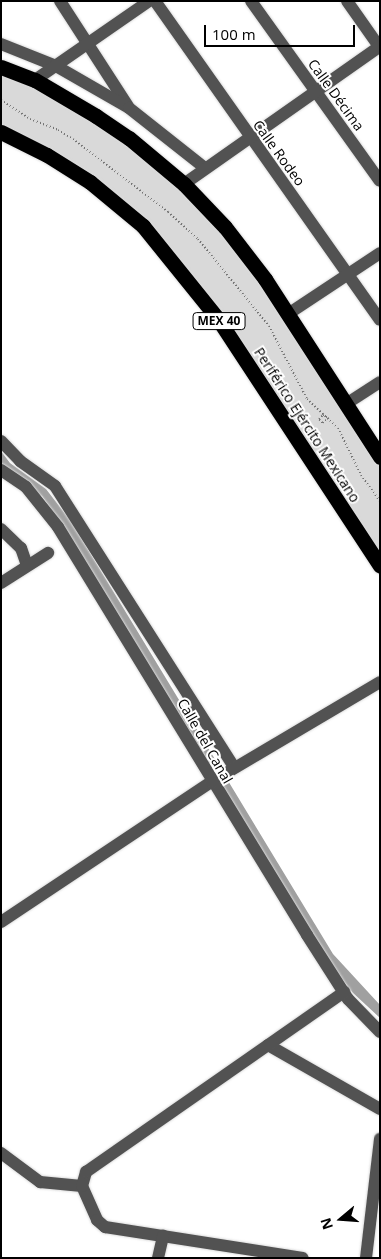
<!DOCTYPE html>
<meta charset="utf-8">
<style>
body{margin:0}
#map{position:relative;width:381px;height:1259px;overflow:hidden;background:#fff;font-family:"Open Sans",sans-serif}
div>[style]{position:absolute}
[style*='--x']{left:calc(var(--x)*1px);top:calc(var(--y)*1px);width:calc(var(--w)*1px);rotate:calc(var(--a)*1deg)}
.green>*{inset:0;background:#d9d9d9}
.water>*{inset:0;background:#a0a0a0}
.path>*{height:2px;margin-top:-1px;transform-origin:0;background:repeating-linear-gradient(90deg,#747474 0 1px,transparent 0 3.5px)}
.roads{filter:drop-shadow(0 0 1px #dbdbdb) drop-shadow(0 0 1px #dbdbdb)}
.minor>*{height:12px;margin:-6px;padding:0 6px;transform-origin:6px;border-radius:6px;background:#525252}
.highway>*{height:15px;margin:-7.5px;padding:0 7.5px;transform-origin:7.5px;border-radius:7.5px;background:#000}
span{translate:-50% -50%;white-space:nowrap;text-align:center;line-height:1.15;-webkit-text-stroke:4px #fff;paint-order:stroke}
.shield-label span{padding:1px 4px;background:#fff;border:1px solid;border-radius:4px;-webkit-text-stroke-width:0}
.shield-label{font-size:12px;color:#000;font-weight:700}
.street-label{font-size:14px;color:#000}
.frame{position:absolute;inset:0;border:2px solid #000;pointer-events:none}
.north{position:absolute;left:316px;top:1194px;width:50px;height:50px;-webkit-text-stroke:4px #fff;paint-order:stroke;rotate:252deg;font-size:14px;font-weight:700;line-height:20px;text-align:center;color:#000}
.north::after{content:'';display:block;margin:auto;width:18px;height:22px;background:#000;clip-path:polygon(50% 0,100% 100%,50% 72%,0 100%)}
.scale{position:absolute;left:204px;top:25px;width:151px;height:22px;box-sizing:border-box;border:2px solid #000;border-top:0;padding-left:6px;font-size:15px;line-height:18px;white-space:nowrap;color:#000;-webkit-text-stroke:4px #fff;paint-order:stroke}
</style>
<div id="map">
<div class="green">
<div style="clip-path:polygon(1px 69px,32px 81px,166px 171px,234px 241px,380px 460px,380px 563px,144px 224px,1px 131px)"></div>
</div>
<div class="water">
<div style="clip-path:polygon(1px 451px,10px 463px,46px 489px,70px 520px,333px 954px,380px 1005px,380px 1018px,353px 993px,328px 961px,62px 524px,42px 496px,1px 465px)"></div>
</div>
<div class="path">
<div style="--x:1;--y:100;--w:35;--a:33"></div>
<div style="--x:30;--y:119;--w:30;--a:21"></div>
<div style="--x:58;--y:130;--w:17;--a:31"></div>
<div style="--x:73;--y:139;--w:120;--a:37.5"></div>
<div style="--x:168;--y:212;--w:40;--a:42"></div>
<div style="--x:198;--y:239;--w:112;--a:50.8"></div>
<div style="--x:269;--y:326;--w:82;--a:62.5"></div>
<div style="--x:307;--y:399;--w:42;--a:43.1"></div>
<div style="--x:338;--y:428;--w:52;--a:63.9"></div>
<div style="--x:361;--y:475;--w:32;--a:54"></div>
<div style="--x:323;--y:415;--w:7;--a:27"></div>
<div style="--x:329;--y:418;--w:9;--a:144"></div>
<div style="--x:322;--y:423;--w:5;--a:-127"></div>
<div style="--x:319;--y:419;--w:6;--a:-45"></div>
</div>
<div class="roads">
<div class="minor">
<div style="--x:60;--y:1;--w:125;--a:57.1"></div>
<div style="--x:155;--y:1;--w:390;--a:54.8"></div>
<div style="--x:251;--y:1;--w:221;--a:54.4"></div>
<div style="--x:347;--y:1;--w:57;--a:54.9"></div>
<div style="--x:1;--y:44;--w:59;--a:21.8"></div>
<div style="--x:56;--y:66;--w:84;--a:29.9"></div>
<div style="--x:129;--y:108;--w:97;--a:38.3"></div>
<div style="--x:35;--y:80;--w:139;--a:-34.7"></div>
<div style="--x:184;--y:184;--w:240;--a:-35.1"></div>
<div style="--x:288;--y:314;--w:110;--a:-33.5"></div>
<div style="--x:346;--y:404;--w:40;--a:-32.9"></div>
<div style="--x:1;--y:441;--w:28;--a:46"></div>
<div style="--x:20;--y:461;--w:43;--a:35.5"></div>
<div style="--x:55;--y:486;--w:333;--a:57.5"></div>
<div style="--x:1;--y:470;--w:30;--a:34"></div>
<div style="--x:26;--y:487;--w:51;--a:51.3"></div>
<div style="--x:58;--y:527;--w:478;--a:58.6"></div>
<div style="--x:307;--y:935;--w:76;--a:57.4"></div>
<div style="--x:348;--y:999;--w:46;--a:45.9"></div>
<div style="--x:1;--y:529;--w:28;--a:44"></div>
<div style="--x:21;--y:548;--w:18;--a:71"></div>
<div style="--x:1;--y:583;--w:56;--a:-32.6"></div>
<div style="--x:1;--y:922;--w:252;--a:-33.7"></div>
<div style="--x:211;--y:782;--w:196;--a:-30.6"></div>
<div style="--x:268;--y:1045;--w:129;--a:29.7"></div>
<div style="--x:1;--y:1153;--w:49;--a:36.6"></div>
<div style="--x:40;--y:1182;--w:42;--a:5.4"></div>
<div style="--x:82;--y:1186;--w:37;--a:66"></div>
<div style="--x:97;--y:1220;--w:11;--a:41"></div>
<div style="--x:105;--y:1227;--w:200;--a:8.9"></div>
<div style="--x:82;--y:1186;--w:15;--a:-74"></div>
<div style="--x:86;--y:1172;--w:315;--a:-34.9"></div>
<div style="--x:158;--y:1258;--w:23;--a:-77"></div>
<div style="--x:366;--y:1258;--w:120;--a:-83.3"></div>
</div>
<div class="highway">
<div style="--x:1;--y:67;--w:36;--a:21"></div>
<div style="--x:35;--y:80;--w:71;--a:30.5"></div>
<div style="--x:96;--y:116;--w:40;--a:34"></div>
<div style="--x:129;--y:138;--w:72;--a:39.9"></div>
<div style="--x:184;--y:184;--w:59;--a:46.4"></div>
<div style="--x:225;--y:227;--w:66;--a:52.4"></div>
<div style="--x:265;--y:279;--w:212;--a:57.1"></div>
<div style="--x:1;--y:132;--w:51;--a:26.6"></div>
<div style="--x:47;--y:155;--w:51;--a:32.1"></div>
<div style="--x:90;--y:182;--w:69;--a:39.7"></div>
<div style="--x:143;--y:226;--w:119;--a:51.1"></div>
<div style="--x:218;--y:319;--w:295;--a:56.7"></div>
</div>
</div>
<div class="shield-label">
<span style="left:219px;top:321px">MEX 40</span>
</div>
<div class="street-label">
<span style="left:336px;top:95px;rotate:54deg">Calle Décima</span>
<span style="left:279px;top:153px;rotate:54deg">Calle Rodeo</span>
<span style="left:307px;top:425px;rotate:57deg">Periférico Ejército Mexicano</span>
<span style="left:205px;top:741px;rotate:60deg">Calle del Canal</span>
</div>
<div class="frame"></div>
<div class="north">N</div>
<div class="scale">100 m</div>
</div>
